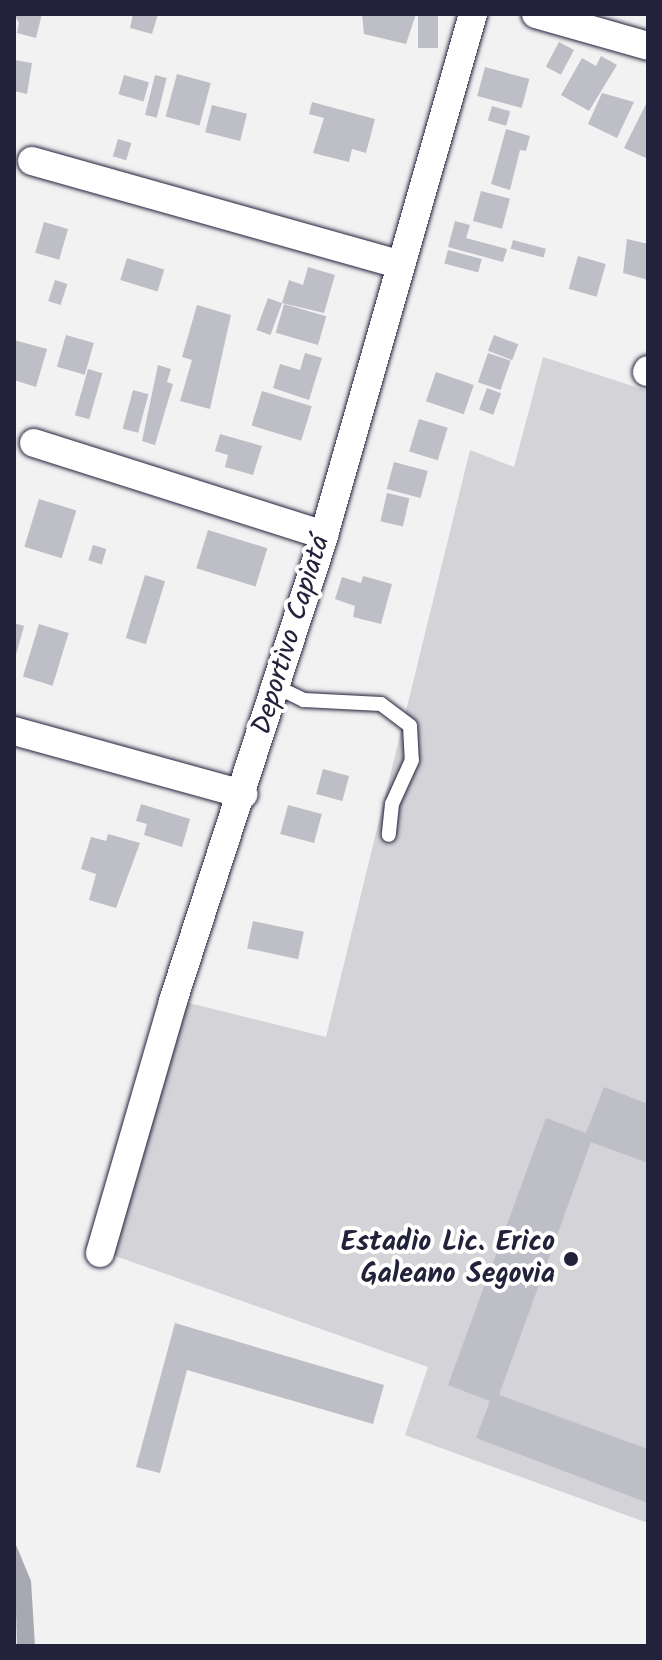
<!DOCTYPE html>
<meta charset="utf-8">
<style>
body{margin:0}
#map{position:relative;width:662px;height:1660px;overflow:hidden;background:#f2f2f3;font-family:Kalam,sans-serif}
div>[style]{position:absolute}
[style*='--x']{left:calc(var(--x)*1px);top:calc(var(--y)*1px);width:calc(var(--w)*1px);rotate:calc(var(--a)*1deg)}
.green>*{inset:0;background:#d3d3d8}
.water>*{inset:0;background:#a8a8b2}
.building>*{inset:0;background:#bebec6;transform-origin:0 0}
.roads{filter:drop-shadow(0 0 2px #22223b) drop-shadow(0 0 2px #22223b)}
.service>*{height:14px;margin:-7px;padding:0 7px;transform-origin:7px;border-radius:7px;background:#fff}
.minor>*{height:28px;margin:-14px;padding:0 14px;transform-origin:14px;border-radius:14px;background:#fff}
.dots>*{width:22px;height:22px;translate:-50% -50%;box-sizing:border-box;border:4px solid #fff;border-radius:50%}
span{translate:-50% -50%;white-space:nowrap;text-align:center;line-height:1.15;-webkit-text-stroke:8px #fff;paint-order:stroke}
.street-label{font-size:28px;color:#22223b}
.poi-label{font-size:28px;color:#22223b;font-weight:700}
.right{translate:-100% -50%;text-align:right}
.frame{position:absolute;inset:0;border:16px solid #22223b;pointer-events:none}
</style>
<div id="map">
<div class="green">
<div style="clip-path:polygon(543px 357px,648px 391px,648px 1523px,405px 1435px,428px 1367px,104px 1252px,177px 1000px,326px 1037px,470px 450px,514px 467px)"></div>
</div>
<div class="water">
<div style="clip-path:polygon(14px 1540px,31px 1581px,35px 1646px,17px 1646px)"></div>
</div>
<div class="building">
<div style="clip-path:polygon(14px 14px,42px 14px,36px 38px,17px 33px,19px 23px)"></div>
<div style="clip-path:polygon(133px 14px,158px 14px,152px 34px,130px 28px)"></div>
<div style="clip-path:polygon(362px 14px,416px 14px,406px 44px,364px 34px)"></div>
<div style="left:418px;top:14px;width:20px;height:34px"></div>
<div style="left:559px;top:42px;width:17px;height:28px;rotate:28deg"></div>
<div style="clip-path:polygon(601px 56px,617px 65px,589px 111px,561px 95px,582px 58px,596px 66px)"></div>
<div style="clip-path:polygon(14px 60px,32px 63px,27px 94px,14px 91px)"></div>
<div style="left:485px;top:67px;width:46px;height:30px;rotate:15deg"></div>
<div style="left:177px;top:74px;width:35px;height:44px;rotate:15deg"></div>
<div style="left:124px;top:75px;width:26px;height:20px;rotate:16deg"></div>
<div style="left:155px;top:75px;width:12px;height:41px;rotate:14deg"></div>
<div style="clip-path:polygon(602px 93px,634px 102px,617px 138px,588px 124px)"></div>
<div style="clip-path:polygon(648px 100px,648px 159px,624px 148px)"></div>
<div style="clip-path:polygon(312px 102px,375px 119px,366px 153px,352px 149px,349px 162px,313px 153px,324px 118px,309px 114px)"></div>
<div style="left:212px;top:105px;width:36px;height:28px;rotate:14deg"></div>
<div style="left:492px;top:106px;width:19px;height:15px;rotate:16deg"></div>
<div style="clip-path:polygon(506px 129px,530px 136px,526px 151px,520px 150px,510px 190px,491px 184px)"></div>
<div style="left:118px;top:139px;width:14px;height:18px;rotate:17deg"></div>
<div style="left:481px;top:191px;width:30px;height:31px;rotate:15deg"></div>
<div style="clip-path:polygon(455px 221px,470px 225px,466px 238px,507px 249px,503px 262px,448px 247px)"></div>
<div style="left:44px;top:222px;width:25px;height:32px;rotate:16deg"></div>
<div style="clip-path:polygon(627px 239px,648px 244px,648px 280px,623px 273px)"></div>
<div style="left:513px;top:240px;width:34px;height:9px;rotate:15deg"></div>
<div style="left:448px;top:250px;width:35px;height:14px;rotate:15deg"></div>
<div style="left:578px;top:256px;width:29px;height:34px;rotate:16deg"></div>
<div style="left:127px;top:258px;width:39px;height:23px;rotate:17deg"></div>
<div style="clip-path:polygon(308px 267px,335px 275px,324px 313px,282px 303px,289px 280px,303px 285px)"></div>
<div style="left:55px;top:280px;width:13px;height:22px;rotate:18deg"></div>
<div style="left:268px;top:298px;width:15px;height:34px;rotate:20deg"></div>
<div style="left:284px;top:304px;width:44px;height:30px;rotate:16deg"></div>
<div style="clip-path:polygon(197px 305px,231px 315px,210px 409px,180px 401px,192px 360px,182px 357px)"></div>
<div style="left:66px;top:335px;width:29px;height:33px;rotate:16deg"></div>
<div style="left:494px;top:335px;width:26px;height:17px;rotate:21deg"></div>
<div style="clip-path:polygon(14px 340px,47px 349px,36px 387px,14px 380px)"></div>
<div style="clip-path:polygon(305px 353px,322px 358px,309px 400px,273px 388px,280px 364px,300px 370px)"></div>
<div style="left:488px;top:353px;width:24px;height:31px;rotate:19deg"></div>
<div style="clip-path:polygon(158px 365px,171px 369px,167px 382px,173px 384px,155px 445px,142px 441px)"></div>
<div style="left:88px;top:369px;width:15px;height:48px;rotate:16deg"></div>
<div style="left:436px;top:372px;width:40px;height:31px;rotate:19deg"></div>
<div style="left:487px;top:388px;width:15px;height:23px;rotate:20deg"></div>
<div style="left:133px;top:390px;width:16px;height:40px;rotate:15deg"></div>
<div style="left:262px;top:391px;width:52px;height:36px;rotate:17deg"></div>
<div style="left:419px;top:419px;width:30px;height:34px;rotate:17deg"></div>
<div style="clip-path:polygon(220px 434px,262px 446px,253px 475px,225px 467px,228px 455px,215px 451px)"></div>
<div style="left:394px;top:462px;width:35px;height:28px;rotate:15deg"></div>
<div style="left:387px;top:493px;width:23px;height:29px;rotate:13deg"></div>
<div style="left:39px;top:499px;width:39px;height:50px;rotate:17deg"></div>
<div style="left:208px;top:530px;width:62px;height:40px;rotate:17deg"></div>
<div style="left:93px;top:545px;width:14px;height:16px;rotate:17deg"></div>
<div style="left:145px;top:575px;width:21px;height:66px;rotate:17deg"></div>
<div style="clip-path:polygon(363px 576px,392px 584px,381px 624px,353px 617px,355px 606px,335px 599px,342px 577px,361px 583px)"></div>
<div style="clip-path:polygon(14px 623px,24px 626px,15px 658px,14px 657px)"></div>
<div style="left:39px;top:624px;width:31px;height:55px;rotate:17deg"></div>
<div style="left:323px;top:769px;width:27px;height:26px;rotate:15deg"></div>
<div style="clip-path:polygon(141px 804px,190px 819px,182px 847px,144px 835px,147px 824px,136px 821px)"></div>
<div style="left:288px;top:805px;width:35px;height:30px;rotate:15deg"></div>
<div style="clip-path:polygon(108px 834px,140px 843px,116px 908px,89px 900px,96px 874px,81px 869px,91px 837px,106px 841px)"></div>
<div style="left:253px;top:921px;width:52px;height:28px;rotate:12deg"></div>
<div style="clip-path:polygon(604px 1087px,648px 1104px,648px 1163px,591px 1142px,499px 1395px,648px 1449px,648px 1503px,476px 1438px,490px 1401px,448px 1385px,546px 1118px,586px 1133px)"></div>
<div style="clip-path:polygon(175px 1323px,384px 1385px,373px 1424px,187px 1370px,160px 1473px,136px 1467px)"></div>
</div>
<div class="roads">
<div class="service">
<div style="--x:277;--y:687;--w:30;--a:26"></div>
<div style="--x:304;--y:700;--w:77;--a:3"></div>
<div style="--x:381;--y:704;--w:36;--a:37"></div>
<div style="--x:410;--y:726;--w:34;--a:87"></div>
<div style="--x:412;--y:760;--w:48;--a:114.4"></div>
<div style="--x:392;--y:804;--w:31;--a:96"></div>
</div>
<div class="minor">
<div style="--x:536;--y:14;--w:116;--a:15.9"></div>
<div style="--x:32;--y:161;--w:383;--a:15.7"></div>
<div style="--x:647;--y:372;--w:2;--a:-63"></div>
<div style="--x:34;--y:443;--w:304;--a:17.6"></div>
<div style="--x:14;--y:731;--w:238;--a:15.4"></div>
<div style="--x:100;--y:1253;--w:262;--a:-73.8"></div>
<div style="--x:173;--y:1001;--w:490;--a:-72"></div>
<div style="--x:324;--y:535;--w:542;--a:-74.04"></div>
</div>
</div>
<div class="dots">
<div style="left:571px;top:1259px;background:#22223b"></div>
</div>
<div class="street-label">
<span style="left:292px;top:635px;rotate:-73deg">Deportivo Capiatá</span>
</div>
<div class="poi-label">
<span class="right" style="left:555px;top:1259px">Estadio Lic. Erico<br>Galeano Segovia</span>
</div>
<div class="frame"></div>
</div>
